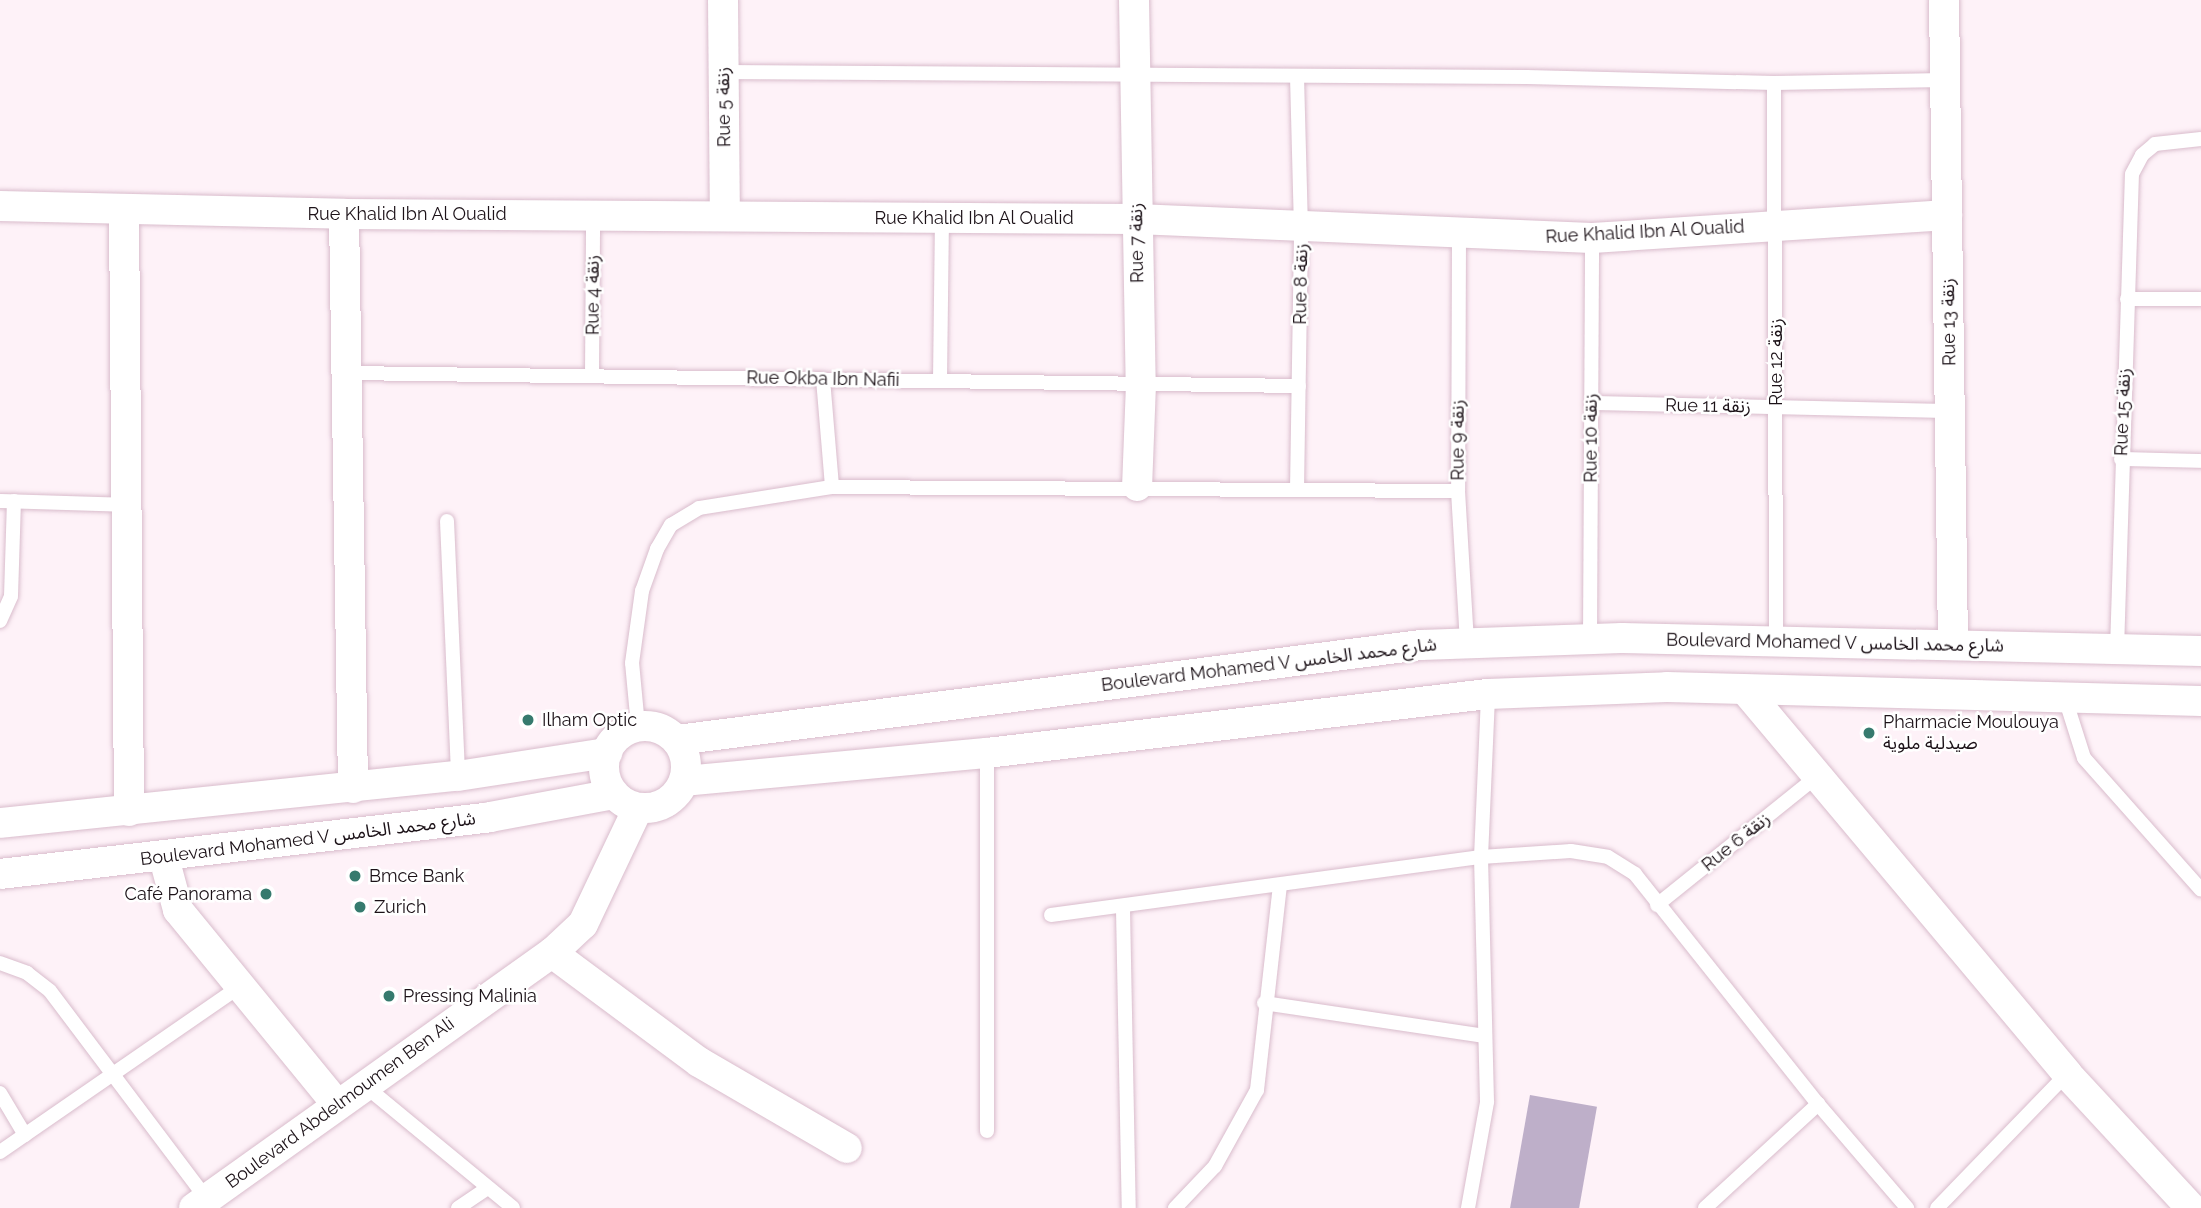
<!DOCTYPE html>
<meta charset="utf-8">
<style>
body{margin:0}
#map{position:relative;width:2201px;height:1208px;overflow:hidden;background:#fef2f8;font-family:Raleway,"Noto Sans Arabic",sans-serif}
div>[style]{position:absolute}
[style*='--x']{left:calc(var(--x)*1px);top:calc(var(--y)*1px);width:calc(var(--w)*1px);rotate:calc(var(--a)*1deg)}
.building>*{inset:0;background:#beafc9;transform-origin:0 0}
.roads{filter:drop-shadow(0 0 2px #d9bccc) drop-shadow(0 0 2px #d9bccc)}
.service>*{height:14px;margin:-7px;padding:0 7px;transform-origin:7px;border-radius:7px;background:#fff}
.minor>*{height:30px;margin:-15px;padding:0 15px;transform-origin:15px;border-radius:15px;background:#fff}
.minor>.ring{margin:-15px;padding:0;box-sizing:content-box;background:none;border:30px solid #fff;border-radius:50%}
.dots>*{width:19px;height:19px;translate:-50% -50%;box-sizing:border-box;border:4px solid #fff;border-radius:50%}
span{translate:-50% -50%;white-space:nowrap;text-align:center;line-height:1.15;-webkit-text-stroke:5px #fff;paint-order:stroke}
.street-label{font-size:18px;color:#1c1218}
.poi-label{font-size:18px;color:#1c1218}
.left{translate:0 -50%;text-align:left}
.right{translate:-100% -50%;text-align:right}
</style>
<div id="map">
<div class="building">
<div style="left:1530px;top:1095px;width:68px;height:115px;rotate:10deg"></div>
</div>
<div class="roads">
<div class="service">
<div style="--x:723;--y:72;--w:804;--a:0.36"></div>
<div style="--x:1527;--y:77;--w:247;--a:1.4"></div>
<div style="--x:1774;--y:83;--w:171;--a:-1"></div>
<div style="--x:1774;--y:83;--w:557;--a:89.79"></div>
<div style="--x:1459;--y:236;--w:255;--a:90.2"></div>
<div style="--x:1458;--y:491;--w:153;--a:86.6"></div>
<div style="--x:2127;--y:299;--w:74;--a:0"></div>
<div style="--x:346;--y:373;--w:953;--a:0.78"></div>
<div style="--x:592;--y:376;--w:161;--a:-89.6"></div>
<div style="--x:823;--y:379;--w:108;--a:85.2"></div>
<div style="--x:940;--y:381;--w:163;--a:-89.3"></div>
<div style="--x:1591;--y:403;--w:359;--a:1.3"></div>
<div style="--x:2121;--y:459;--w:80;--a:1.4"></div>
<div style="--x:1297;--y:490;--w:261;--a:-89.1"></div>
<div style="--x:1301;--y:229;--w:151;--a:-91.5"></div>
<div style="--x:0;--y:501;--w:124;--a:1.8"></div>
<div style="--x:447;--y:521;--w:255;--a:87.5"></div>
<div style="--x:0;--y:621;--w:27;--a:-66"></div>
<div style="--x:11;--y:596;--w:95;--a:-88.2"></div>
<div style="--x:1590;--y:639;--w:401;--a:-89.7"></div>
<div style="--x:2117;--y:650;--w:476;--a:-88.2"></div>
<div style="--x:2132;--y:174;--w:21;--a:-62"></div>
<div style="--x:2142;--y:155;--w:17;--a:-40"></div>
<div style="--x:2155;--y:144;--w:46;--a:-6.2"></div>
<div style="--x:2064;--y:695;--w:66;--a:72.4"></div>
<div style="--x:2084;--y:758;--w:176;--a:48.4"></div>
<div style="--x:638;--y:726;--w:63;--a:-95.4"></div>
<div style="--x:632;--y:663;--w:73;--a:-82.1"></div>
<div style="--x:642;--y:591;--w:45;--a:-70.3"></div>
<div style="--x:657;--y:549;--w:28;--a:-60"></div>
<div style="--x:671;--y:525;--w:33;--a:-31"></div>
<div style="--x:699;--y:508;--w:135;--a:-9"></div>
<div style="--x:832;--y:487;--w:626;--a:0.37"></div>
<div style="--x:1657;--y:905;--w:203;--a:-38.8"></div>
<div style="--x:1123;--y:909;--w:299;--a:88.9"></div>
<div style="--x:1051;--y:915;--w:434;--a:-7.7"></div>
<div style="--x:1481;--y:857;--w:90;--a:-3.8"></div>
<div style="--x:1571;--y:851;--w:37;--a:9"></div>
<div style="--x:1608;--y:857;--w:32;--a:32"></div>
<div style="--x:1635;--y:874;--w:294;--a:51.5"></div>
<div style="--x:1818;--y:1104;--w:137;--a:49.4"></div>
<div style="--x:0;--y:963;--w:29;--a:20"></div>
<div style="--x:27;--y:973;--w:29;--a:38"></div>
<div style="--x:50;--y:991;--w:261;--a:53"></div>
<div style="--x:1264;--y:1003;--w:223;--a:8.5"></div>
<div style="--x:364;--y:1085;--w:193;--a:39.5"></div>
<div style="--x:0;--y:1093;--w:49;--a:59.2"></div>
<div style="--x:987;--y:1131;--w:378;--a:-90"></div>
<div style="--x:0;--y:1152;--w:290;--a:-34.6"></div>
<div style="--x:458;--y:1208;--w:34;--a:-34"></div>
<div style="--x:1175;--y:1208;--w:58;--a:-46.4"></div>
<div style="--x:1215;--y:1166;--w:87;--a:-61.1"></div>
<div style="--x:1257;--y:1090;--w:206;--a:-83.6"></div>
<div style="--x:1468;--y:1208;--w:108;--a:-79.8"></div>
<div style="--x:1487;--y:1102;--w:245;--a:-91.4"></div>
<div style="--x:1481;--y:857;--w:163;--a:-87.5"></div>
<div style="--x:1705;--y:1208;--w:154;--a:-42.6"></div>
<div style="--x:1937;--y:1208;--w:187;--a:-45.9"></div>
</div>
<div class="minor">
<div style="--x:723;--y:0;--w:215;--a:89.5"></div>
<div style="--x:1134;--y:0;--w:384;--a:89"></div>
<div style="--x:1141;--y:384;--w:102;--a:92.2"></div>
<div style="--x:1944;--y:0;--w:645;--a:89.2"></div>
<div style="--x:0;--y:206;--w:344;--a:1.3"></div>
<div style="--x:344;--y:214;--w:792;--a:0.36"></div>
<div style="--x:1136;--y:219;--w:456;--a:2.4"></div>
<div style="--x:1592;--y:238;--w:356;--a:-3.7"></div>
<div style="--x:124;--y:209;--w:602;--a:89.52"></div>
<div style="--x:344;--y:214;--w:574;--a:89.1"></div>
<div style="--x:1747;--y:692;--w:498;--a:50"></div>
<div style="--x:2067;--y:1074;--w:183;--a:47.2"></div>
<div class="ring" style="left:604px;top:726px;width:52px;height:52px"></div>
<div style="--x:677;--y:740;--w:750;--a:-7.28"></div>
<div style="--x:1421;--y:645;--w:201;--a:-2"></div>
<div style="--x:1622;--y:638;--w:579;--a:1.29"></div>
<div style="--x:684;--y:781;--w:304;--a:-5.3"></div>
<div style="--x:987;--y:753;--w:504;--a:-6.72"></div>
<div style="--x:1488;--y:694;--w:179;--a:-2.2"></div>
<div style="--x:1667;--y:687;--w:534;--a:1.5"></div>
<div style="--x:0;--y:823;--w:460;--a:-5.9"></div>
<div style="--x:458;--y:776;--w:151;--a:-8.8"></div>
<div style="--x:164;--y:858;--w:54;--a:74.9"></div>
<div style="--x:178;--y:910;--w:251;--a:50.7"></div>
<div style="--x:0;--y:874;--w:493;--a:-6.6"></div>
<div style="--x:490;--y:817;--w:126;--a:-10.5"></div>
<div style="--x:552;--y:953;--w:183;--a:36.6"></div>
<div style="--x:699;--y:1062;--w:171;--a:30.2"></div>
<div style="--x:194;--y:1208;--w:440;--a:-35.5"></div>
<div style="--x:552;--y:953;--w:42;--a:-43.1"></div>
<div style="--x:583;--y:924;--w:128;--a:-64.6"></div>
</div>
</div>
<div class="dots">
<div style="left:528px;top:720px;background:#367a6e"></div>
<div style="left:1869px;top:733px;background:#367a6e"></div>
<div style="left:355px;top:876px;background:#367a6e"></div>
<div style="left:266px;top:894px;background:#367a6e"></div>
<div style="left:360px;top:907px;background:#367a6e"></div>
<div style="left:389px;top:996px;background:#367a6e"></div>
</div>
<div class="street-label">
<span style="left:724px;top:107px;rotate:-91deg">Rue 5 زنقة</span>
<span style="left:407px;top:214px">Rue Khalid Ibn Al Oualid</span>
<span style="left:974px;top:218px">Rue Khalid Ibn Al Oualid</span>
<span style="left:1645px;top:232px;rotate:-3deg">Rue Khalid Ibn Al Oualid</span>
<span style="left:1137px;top:243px;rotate:-91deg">Rue 7 زنقة</span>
<span style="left:1301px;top:284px;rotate:-89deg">Rue 8 زنقة</span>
<span style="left:593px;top:295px;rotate:-90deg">Rue 4 زنقة</span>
<span style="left:1949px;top:322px;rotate:-91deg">Rue 13 زنقة</span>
<span style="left:1776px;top:362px;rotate:-90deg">Rue 12 زنقة</span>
<span style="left:823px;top:379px;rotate:1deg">Rue Okba Ibn Nafii</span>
<span style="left:1708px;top:406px;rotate:1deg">Rue 11 زنقة</span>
<span style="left:2123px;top:412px;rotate:-88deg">Rue 15 زنقة</span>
<span style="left:1591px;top:438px;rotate:-90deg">Rue 10 زنقة</span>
<span style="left:1458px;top:440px;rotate:-90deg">Rue 9 زنقة</span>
<span style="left:1835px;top:643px;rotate:1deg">Boulevard Mohamed V شارع محمد الخامس</span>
<span style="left:1269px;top:665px;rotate:-7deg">Boulevard Mohamed V شارع محمد الخامس</span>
<span style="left:308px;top:839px;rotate:-7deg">Boulevard Mohamed V شارع محمد الخامس</span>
<span style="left:1736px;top:842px;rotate:-39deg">Rue 6 زنقة</span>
<span style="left:340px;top:1103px;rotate:-36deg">Boulevard Abdelmoumen Ben Ali</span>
</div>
<div class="poi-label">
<span class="left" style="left:542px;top:720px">Ilham Optic</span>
<span class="left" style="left:1883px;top:733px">Pharmacie Moulouya<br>صيدلية ملوية</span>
<span class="left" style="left:369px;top:876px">Bmce Bank</span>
<span class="right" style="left:252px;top:894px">Café Panorama</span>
<span class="left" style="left:374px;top:907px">Zurich</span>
<span class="left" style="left:403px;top:996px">Pressing Malinia</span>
</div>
</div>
